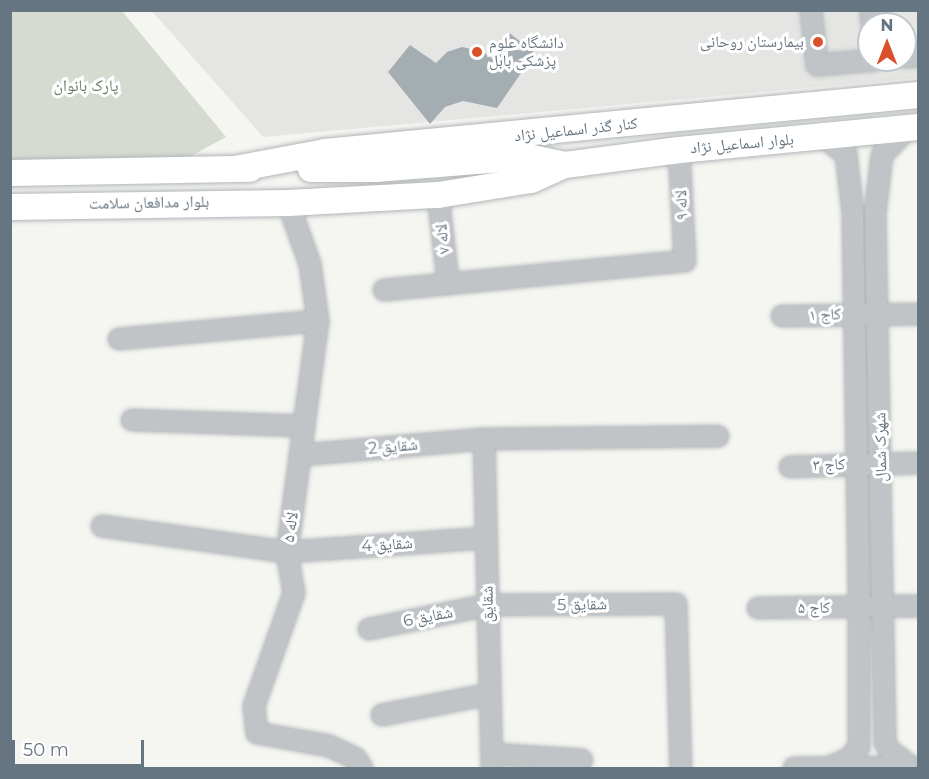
<!DOCTYPE html>
<meta charset="utf-8">
<style>
body{margin:0}
#map{position:relative;width:929px;height:779px;overflow:hidden;background:#f5f5f1;font-family:Montserrat,"Noto Naskh Arabic",sans-serif}
div>[style]{position:absolute}
[style*='--x']{left:calc(var(--x)*1px);top:calc(var(--y)*1px);width:calc(var(--w)*1px);rotate:calc(var(--a)*1deg)}
.built>*{inset:0;background:#e5e6e4}
.green>*{inset:0;background:#d6dbd2}
.building>*{inset:0;background:#a4adb2}
.roads{filter:drop-shadow(0 0 2px #b1b6b9) drop-shadow(0 0 2px #b1b6b9)}
.minor>*{height:20px;margin:-10px;padding:0 10px;transform-origin:10px;border-radius:10px;background:#c0c4c7}
.major>*{height:26px;margin:-13px;padding:0 13px;transform-origin:13px;border-radius:13px;background:#fff}
.dots>*{width:16px;height:16px;translate:-50% -50%;box-sizing:border-box;border:3px solid #fff;border-radius:50%}
span{translate:-50% -50%;white-space:nowrap;text-align:center;line-height:1.15;-webkit-text-stroke:6px #fff;paint-order:stroke}
.poi-label{font-size:16px;color:#657581}
.right{translate:-100% -50%;text-align:right}
.left{translate:0 -50%;text-align:left}
.park-label{font-size:16px;color:#687863}
.street-label{font-size:16px;color:#657581}
.frame{position:absolute;inset:0;border:12px solid #657581;pointer-events:none}
.north{position:absolute;left:857px;top:12px;width:60px;height:60px;box-sizing:border-box;background:#fff;border:2px solid #c1c8cd;border-radius:50%;rotate:0deg;font-size:16px;font-weight:700;line-height:24px;text-align:center;color:#657581}
.north::after{content:'';display:block;margin:auto;width:21px;height:27px;background:#db502b;clip-path:polygon(50% 0,100% 100%,50% 72%,0 100%)}
.scale{position:absolute;left:12px;top:740px;width:132px;height:27px;box-sizing:border-box;border:3px solid #657581;border-top:0;padding-left:8px;font-size:18px;line-height:21px;white-space:nowrap;color:#657581;-webkit-text-stroke:4px #fff;paint-order:stroke}
</style>
<div id="map">
<div class="built">
<div style="clip-path:polygon(evenodd,152px 11px,918px 11px,918px 78px,263px 137px,152px 11px,869px 24px,905px 24px,905px 60px,869px 60px,869px 24px)"></div>
</div>
<div class="green">
<div style="clip-path:polygon(11px 11px,122px 11px,226px 137px,191px 156px,11px 166px)"></div>
</div>
<div class="building">
<div style="clip-path:polygon(508px 32px,535px 53px,497px 108px,463px 101px,445px 107px,430px 124px,388px 72px,410px 45px,436px 63px,447px 52px,462px 47px,482px 51px,494px 60px)"></div>
</div>
<div class="roads">
<div class="minor">
<div style="--x:811;--y:10;--w:55;--a:83.8"></div>
<div style="--x:817;--y:65;--w:58;--a:-4.9"></div>
<div style="--x:871;--y:10;--w:14;--a:86"></div>
<div style="--x:905;--y:57;--w:13;--a:-4"></div>
<div style="--x:908;--y:128;--w:37;--a:134"></div>
<div style="--x:882;--y:155;--w:59;--a:96.8"></div>
<div style="--x:875;--y:214;--w:528;--a:88.91"></div>
<div style="--x:885;--y:742;--w:9;--a:63"></div>
<div style="--x:889;--y:750;--w:28;--a:38"></div>
<div style="--x:822;--y:136;--w:30;--a:37"></div>
<div style="--x:846;--y:154;--w:60;--a:83.3"></div>
<div style="--x:853;--y:214;--w:393;--a:89.1"></div>
<div style="--x:859;--y:607;--w:140;--a:90"></div>
<div style="--x:859;--y:747;--w:16;--a:130"></div>
<div style="--x:849;--y:759;--w:21;--a:157"></div>
<div style="--x:438;--y:195;--w:88;--a:83.4"></div>
<div style="--x:288;--y:203;--w:65;--a:70.2"></div>
<div style="--x:310;--y:264;--w:58;--a:82"></div>
<div style="--x:318;--y:321;--w:233;--a:97.6"></div>
<div style="--x:287;--y:552;--w:42;--a:80.3"></div>
<div style="--x:294;--y:593;--w:120;--a:109.5"></div>
<div style="--x:254;--y:706;--w:27;--a:84"></div>
<div style="--x:257;--y:733;--w:73;--a:10.2"></div>
<div style="--x:329;--y:746;--w:29;--a:25"></div>
<div style="--x:355;--y:758;--w:12;--a:55"></div>
<div style="--x:384;--y:290;--w:302;--a:-5.5"></div>
<div style="--x:685;--y:261;--w:111;--a:-93.1"></div>
<div style="--x:782;--y:316;--w:136;--a:-0.8"></div>
<div style="--x:119;--y:339;--w:200;--a:-5.2"></div>
<div style="--x:132;--y:420;--w:172;--a:2"></div>
<div style="--x:484;--y:439;--w:329;--a:88.6"></div>
<div style="--x:301;--y:455;--w:184;--a:-5"></div>
<div style="--x:484;--y:439;--w:234;--a:-0.7"></div>
<div style="--x:790;--y:467;--w:128;--a:-1.8"></div>
<div style="--x:102;--y:526;--w:187;--a:8"></div>
<div style="--x:287;--y:552;--w:200;--a:-4"></div>
<div style="--x:758;--y:608;--w:160;--a:-0.7"></div>
<div style="--x:369;--y:629;--w:121;--a:-11.4"></div>
<div style="--x:488;--y:605;--w:188;--a:-0.3"></div>
<div style="--x:676;--y:604;--w:164;--a:88.3"></div>
<div style="--x:382;--y:715;--w:110;--a:-11"></div>
<div style="--x:492;--y:754;--w:90;--a:3.8"></div>
<div style="--x:794;--y:768;--w:120;--a:-0.5"></div>
</div>
<div class="major">
<div style="--x:235;--y:169;--w:92;--a:-10.7"></div>
<div style="--x:325;--y:152;--w:596;--a:-5.49"></div>
<div style="--x:311;--y:169;--w:64;--a:0"></div>
<div style="--x:375;--y:169;--w:153;--a:-4.5"></div>
<div style="--x:528;--y:157;--w:38;--a:12"></div>
<div style="--x:10;--y:173;--w:240;--a:-1"></div>
<div style="--x:10;--y:207;--w:278;--a:-0.8"></div>
<div style="--x:288;--y:203;--w:150;--a:-3.1"></div>
<div style="--x:438;--y:195;--w:94;--a:-9.2"></div>
<div style="--x:531;--y:180;--w:37;--a:-24"></div>
<div style="--x:565;--y:165;--w:115;--a:-7.5"></div>
<div style="--x:679;--y:150;--w:240;--a:-5.5"></div>
</div>
</div>
<div class="dots">
<div style="left:818px;top:42px;background:#db502b"></div>
<div style="left:477px;top:52px;background:#db502b"></div>
</div>
<div class="poi-label">
<span class="right" style="left:804px;top:42px">بیمارستان روحانی</span>
<span class="left" style="left:489px;top:52px">دانشگاه علوم<br>پزشکی بابل</span>
</div>
<div class="park-label">
<span style="left:86px;top:86px">پارک بانوان</span>
</div>
<div class="street-label">
<span style="left:576px;top:130px;rotate:-6deg">کنار گذر اسماعیل نژاد</span>
<span style="left:742px;top:144px;rotate:-5deg">بلوار اسماعیل نژاد</span>
<span style="left:149px;top:203px;rotate:-1deg">بلوار مدافعان سلامت</span>
<span style="left:682px;top:205px;rotate:-93deg">لاله ۹</span>
<span style="left:443px;top:239px;rotate:-96deg">لاله ۷</span>
<span style="left:825px;top:315px;rotate:-2deg">کاج ۱</span>
<span style="left:393px;top:447px;rotate:-5deg">شقايق 2</span>
<span style="left:881px;top:447px;rotate:-91deg">شهرک شمال</span>
<span style="left:829px;top:465px;rotate:-2deg">کاج ۳</span>
<span style="left:291px;top:527px;rotate:-82deg">لاله ۵</span>
<span style="left:387px;top:545px;rotate:-4deg">شقايق 4</span>
<span style="left:488px;top:604px;rotate:-91deg">شقايق</span>
<span style="left:582px;top:605px;rotate:-1deg">شقايق 5</span>
<span style="left:814px;top:608px;rotate:-1deg">کاج ۵</span>
<span style="left:428px;top:617px;rotate:-11deg">شقايق 6</span>
</div>
<div class="frame"></div>
<div class="north">N</div>
<div class="scale">50 m</div>
</div>
